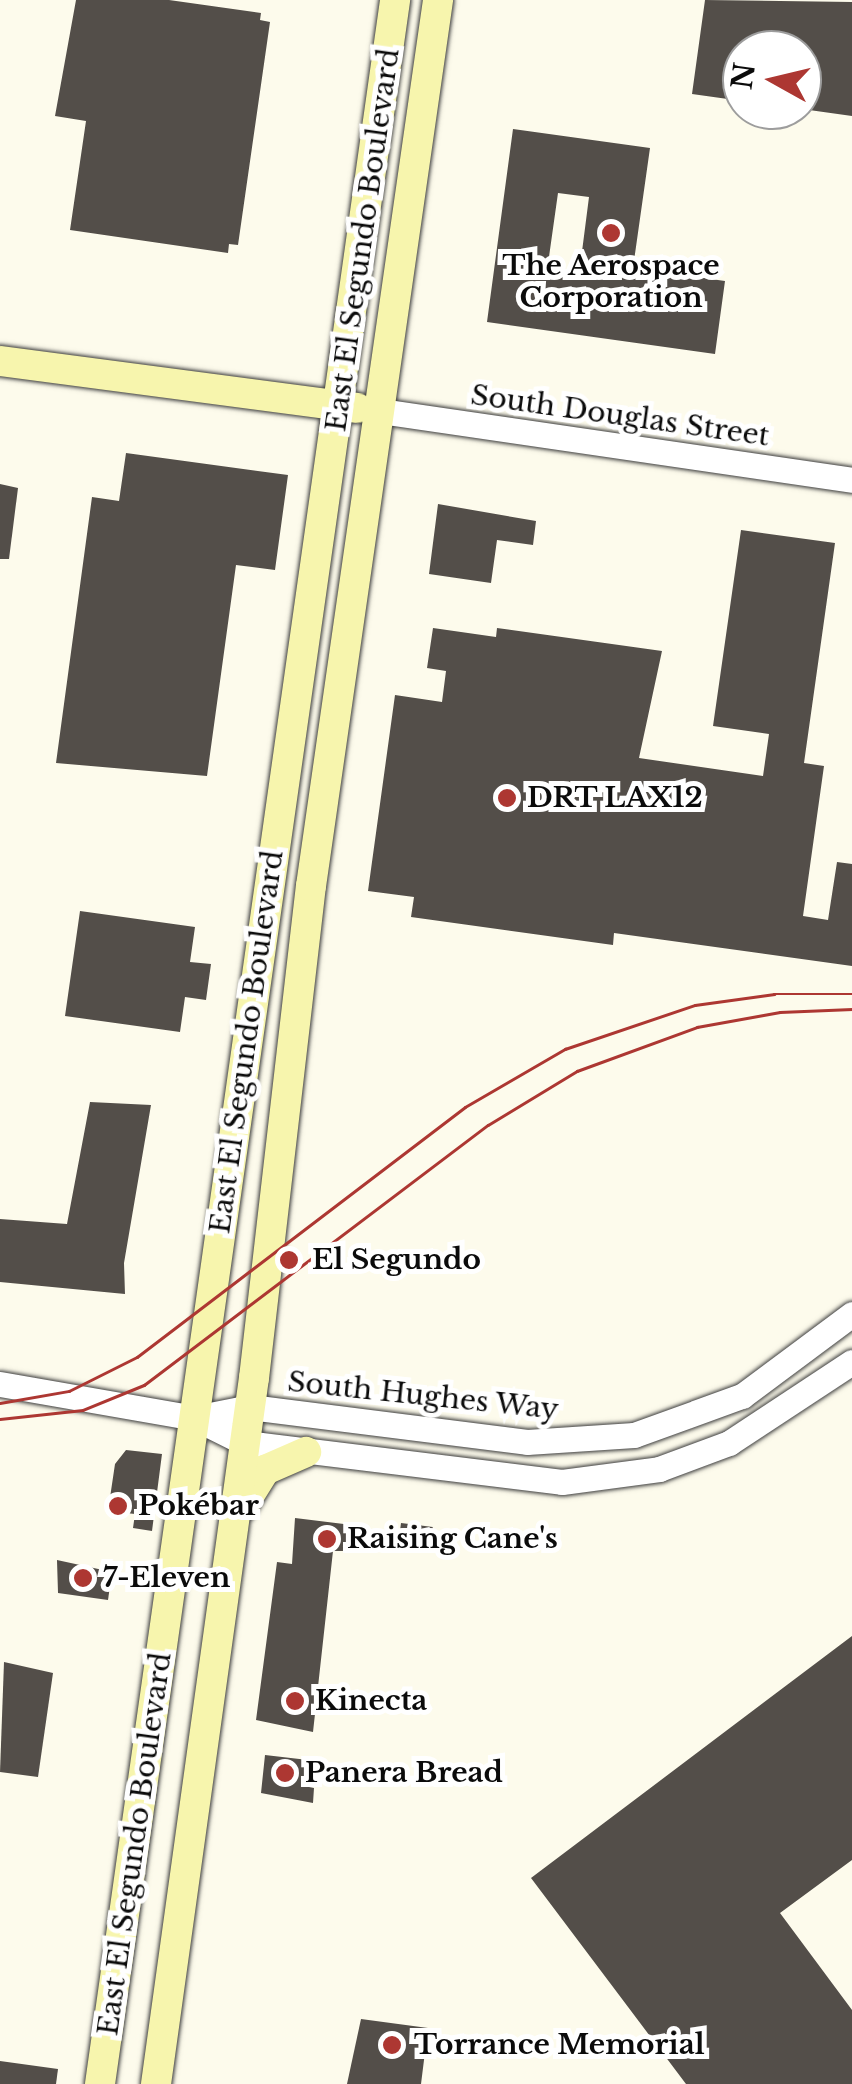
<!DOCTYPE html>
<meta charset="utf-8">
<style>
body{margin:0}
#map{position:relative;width:852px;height:2084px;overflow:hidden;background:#fdfbec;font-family:"Libre Baskerville",serif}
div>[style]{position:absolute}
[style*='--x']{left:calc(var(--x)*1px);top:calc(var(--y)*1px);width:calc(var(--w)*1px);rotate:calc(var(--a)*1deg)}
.building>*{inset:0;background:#534e49;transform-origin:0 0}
.roads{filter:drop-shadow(0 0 2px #3e3e3e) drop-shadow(0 0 2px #3e3e3e)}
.tertiary>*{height:25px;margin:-12.5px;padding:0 12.5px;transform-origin:12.5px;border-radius:12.5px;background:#fff}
.secondary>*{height:30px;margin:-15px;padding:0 15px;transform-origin:15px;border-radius:15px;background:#f7f5ad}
.tram>*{height:2.5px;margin:-1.25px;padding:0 1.25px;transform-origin:1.25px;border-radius:1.25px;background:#ad3732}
.dots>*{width:28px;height:28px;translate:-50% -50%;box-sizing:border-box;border:5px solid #fff;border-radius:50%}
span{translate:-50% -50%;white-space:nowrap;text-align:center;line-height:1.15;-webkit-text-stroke:10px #fff;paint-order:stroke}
.street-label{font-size:28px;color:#0b0b0b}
.poi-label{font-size:28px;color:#0b0b0b;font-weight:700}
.left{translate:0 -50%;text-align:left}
.north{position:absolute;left:722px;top:30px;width:100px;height:100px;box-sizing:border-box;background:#fff;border:2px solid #9d9d9d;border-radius:50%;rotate:278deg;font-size:28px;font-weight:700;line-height:40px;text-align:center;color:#0b0b0b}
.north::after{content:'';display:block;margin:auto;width:35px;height:45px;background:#ad3732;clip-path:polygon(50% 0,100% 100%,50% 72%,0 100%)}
</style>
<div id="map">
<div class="building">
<div style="clip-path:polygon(76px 0,169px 0,261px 13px,260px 20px,270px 22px,238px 245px,229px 244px,228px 253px,70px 230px,86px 121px,55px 116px)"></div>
<div style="clip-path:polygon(705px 0,852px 2px,852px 116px,802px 109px,802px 50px,742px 50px,742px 101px,692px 94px)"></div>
<div style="clip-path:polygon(evenodd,513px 129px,650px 148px,633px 268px,725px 281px,715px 354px,487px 322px,513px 129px,558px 193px,589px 197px,579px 275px,547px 271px,558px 193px)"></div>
<div style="clip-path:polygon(126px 453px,288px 475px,275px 570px,236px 565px,207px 776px,56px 763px,92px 497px,119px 501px)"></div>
<div style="clip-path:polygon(0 484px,18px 488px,9px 559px,0 559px)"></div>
<div style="clip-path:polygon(438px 504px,536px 521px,533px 545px,497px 540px,491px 583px,429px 574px)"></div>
<div style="clip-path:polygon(741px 530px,835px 543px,804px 763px,824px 766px,803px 916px,828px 920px,837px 862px,852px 864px,852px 966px,614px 933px,613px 945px,411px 917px,414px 897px,368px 891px,395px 695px,442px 702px,446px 671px,427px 668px,433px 628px,496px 637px,497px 628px,662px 651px,639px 758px,763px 776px,769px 734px,713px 726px)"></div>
<div style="clip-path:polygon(80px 911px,195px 927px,190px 962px,211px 964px,206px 1000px,185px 997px,180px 1032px,65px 1016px)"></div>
<div style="clip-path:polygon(90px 1102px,151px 1105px,124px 1263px,125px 1294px,0 1282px,0 1219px,67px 1224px)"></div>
<div style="clip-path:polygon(126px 1450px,162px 1454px,152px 1531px,133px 1528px,135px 1514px,108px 1511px,115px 1464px)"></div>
<div style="clip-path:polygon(295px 1518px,360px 1526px,357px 1551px,333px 1551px,313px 1732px,256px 1720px,277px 1562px,292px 1564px)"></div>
<div style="left:401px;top:1523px;width:32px;height:19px;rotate:7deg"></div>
<div style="clip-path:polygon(57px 1560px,112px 1572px,108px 1600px,58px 1593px)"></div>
<div style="clip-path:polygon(852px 1636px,852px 1860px,780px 1913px,852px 2010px,852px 2084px,686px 2084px,531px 1878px)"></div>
<div style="clip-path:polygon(4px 1662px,53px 1673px,38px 1777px,0 1772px)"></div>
<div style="clip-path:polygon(265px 1755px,308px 1760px,304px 1786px,314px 1788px,313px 1803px,261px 1793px)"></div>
<div style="clip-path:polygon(361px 2019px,428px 2028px,421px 2084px,347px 2084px)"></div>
<div style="clip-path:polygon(0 2061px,58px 2069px,56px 2084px,0 2084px)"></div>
</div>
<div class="roads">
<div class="tertiary">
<div style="--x:380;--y:411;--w:477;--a:8.3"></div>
<div style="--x:0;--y:1384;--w:198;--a:9.9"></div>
<div style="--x:195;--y:1418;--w:56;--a:26.6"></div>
<div style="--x:245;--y:1443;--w:319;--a:7"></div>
<div style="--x:562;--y:1482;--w:98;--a:-7.6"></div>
<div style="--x:659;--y:1469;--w:75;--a:-20.4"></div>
<div style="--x:729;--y:1443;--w:147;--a:-33.4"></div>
<div style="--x:195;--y:1418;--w:56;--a:-11.3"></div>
<div style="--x:250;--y:1407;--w:279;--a:7.2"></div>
<div style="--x:527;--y:1442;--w:107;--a:-3.7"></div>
<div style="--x:634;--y:1435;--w:115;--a:-19.9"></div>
<div style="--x:742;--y:1396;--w:137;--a:-36.7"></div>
</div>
<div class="secondary">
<div style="--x:0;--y:361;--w:360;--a:7.5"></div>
<div style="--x:242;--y:1507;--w:44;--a:-58.1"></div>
<div style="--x:265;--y:1470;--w:45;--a:-23.7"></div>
<div style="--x:100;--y:2084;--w:2105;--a:-81.94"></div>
<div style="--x:156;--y:2084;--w:713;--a:-82.1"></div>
<div style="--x:254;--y:1378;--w:495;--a:-83.4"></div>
<div style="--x:311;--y:886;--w:895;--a:-81.84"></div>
</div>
</div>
<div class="tram">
<div style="--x:0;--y:1403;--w:70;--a:-9.9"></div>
<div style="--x:69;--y:1391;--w:76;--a:-26.6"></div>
<div style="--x:137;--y:1357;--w:412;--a:-37.3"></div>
<div style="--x:465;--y:1107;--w:116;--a:-30.1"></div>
<div style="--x:565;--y:1049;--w:137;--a:-18.7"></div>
<div style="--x:695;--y:1005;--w:80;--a:-7.9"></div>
<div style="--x:774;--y:994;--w:78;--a:0"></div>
<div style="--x:0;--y:1419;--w:83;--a:-6.2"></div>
<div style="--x:83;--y:1410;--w:66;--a:-22.3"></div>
<div style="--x:144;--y:1385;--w:431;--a:-37.1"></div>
<div style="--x:488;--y:1125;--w:104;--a:-31.2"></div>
<div style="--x:577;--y:1071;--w:128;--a:-20.1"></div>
<div style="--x:697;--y:1027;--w:84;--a:-10.2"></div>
<div style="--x:780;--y:1012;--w:72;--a:-2.4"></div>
</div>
<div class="dots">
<div style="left:611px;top:233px;background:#ad3732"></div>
<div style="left:507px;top:798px;background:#ad3732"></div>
<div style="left:289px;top:1260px;background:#ad3732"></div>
<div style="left:118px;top:1506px;background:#ad3732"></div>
<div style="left:327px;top:1539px;background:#ad3732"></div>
<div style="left:83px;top:1578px;background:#ad3732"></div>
<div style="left:295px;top:1701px;background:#ad3732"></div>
<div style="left:285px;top:1773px;background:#ad3732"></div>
<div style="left:392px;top:2045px;background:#ad3732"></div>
</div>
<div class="street-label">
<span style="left:363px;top:240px;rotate:-82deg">East El Segundo Boulevard</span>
<span style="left:620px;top:416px;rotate:8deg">South Douglas Street</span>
<span style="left:247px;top:1042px;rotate:-82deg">East El Segundo Boulevard</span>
<span style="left:423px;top:1396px;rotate:6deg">South Hughes Way</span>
<span style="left:135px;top:1844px;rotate:-82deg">East El Segundo Boulevard</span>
</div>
<div class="poi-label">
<span style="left:611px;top:282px">The Aerospace<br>Corporation</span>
<span class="left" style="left:527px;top:798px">DRT LAX12</span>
<span class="left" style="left:312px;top:1260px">El Segundo</span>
<span class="left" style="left:138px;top:1506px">Pokébar</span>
<span class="left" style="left:347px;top:1539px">Raising Cane's</span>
<span class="left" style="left:103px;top:1578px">7-Eleven</span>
<span class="left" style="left:315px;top:1701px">Kinecta</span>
<span class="left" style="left:305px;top:1773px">Panera Bread</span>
<span class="left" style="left:414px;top:2045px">Torrance Memorial</span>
</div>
<div class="north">N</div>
</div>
